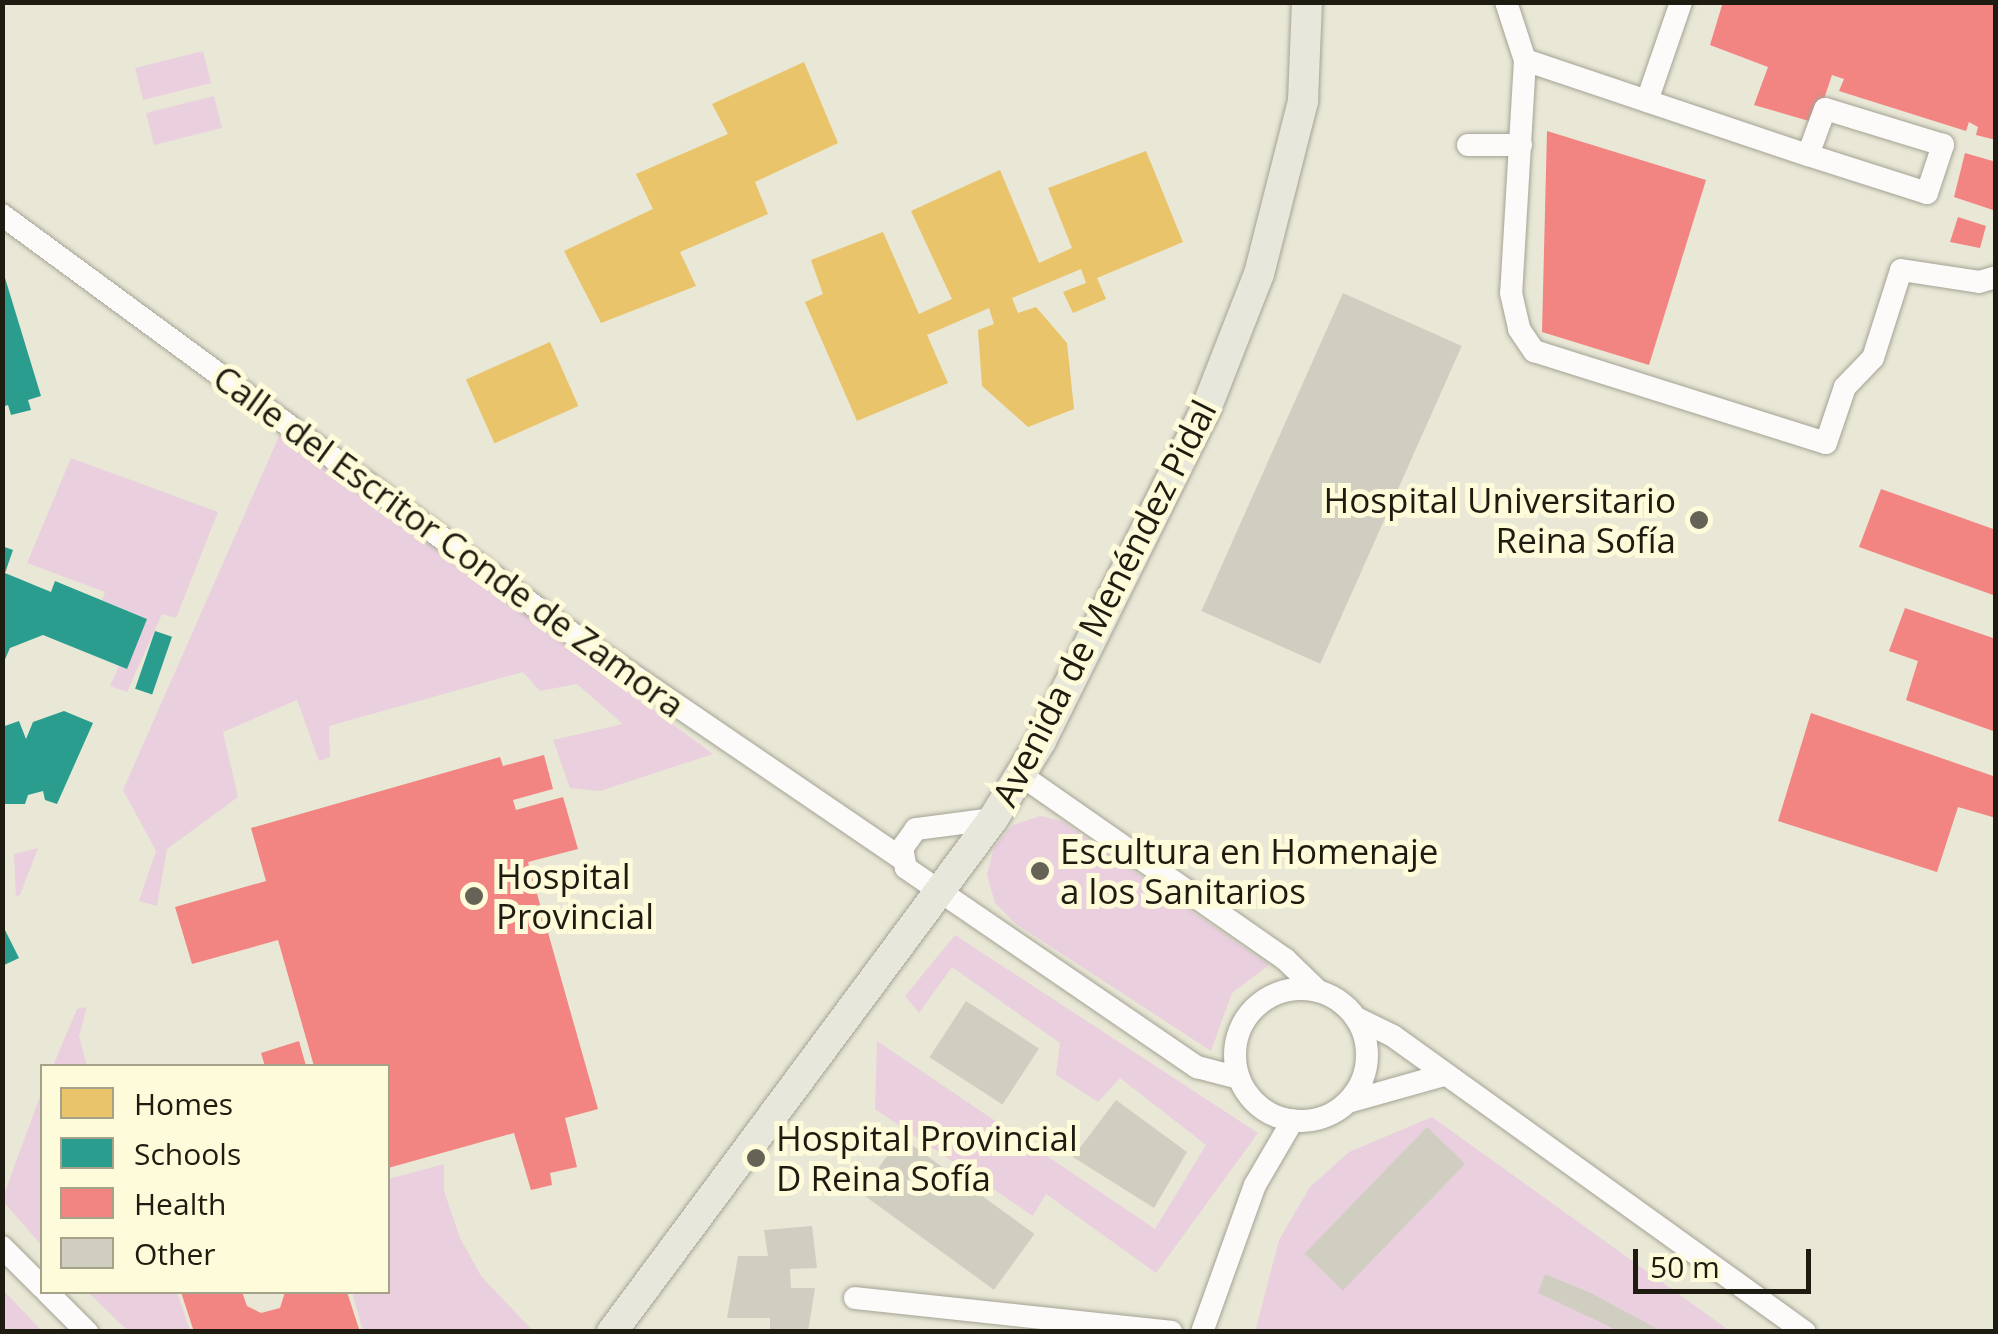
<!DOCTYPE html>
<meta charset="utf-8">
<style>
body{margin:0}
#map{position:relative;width:1998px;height:1334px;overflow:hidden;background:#e9e7d5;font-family:"Open Sans",sans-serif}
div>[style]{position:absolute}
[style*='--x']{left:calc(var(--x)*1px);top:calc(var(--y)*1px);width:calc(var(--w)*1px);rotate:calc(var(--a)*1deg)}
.green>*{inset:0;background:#ead0df;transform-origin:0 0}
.homes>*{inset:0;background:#e9c46a;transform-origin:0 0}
.schools>*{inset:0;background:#2a9d8f;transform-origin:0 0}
.health>*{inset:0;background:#f28482}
.building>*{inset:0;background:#d0cec0;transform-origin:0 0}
.roads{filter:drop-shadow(0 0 2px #a4a395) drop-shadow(0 0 2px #a4a395)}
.minor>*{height:22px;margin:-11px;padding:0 11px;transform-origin:11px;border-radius:11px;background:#fcfbf9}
.minor>.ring{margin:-11px;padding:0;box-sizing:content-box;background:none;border:22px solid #fcfbf9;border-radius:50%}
.major>*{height:30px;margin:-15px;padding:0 15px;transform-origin:15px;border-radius:15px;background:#e8e7dc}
.dots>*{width:28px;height:28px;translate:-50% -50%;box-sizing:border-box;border:5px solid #fefbda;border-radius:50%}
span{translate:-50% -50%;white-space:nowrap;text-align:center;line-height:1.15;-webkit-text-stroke:10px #fefbda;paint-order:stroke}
.poi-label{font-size:35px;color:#1e1c10}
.right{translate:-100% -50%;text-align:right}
.left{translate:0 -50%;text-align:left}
.street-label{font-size:35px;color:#1e1c10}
.frame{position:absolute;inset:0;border:5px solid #1e1c10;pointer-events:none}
.legend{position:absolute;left:40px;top:1064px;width:350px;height:230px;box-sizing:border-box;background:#fefbda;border:2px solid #a4a289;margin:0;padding:12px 18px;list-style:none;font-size:30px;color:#1e1c10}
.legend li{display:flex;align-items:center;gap:20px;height:50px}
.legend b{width:50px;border:2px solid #a4a289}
.scale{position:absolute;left:1633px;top:1249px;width:178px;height:45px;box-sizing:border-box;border:5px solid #1e1c10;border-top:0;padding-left:12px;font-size:30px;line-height:35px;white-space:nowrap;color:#1e1c10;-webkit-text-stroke:8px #fefbda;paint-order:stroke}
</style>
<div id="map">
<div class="green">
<div style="left:203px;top:51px;width:33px;height:70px;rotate:76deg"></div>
<div style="left:214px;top:96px;width:33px;height:70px;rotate:76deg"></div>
<div style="clip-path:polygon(280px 434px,713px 754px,600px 791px,570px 788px,553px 740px,623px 724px,577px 684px,540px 691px,523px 672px,329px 726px,330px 757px,319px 761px,297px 700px,223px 732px,238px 797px,167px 849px,157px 906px,139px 901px,156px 851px,123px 790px)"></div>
<div style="clip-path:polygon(71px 458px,218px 512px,176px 618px,162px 614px,127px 692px,110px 686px,119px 666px,127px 668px,146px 618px,102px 600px,105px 592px,27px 563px)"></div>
<div style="clip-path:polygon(1041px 816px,1062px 821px,1269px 965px,1232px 993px,1211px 1051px,1016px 924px,995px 903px,987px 875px,994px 847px,1013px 825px)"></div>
<div style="clip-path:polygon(38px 848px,20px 895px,16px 896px,14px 854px)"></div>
<div style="clip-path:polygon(955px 935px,1258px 1133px,1156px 1273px,1046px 1194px,1033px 1216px,875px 1109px,877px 1041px,1155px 1229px,1206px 1145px,1120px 1078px,1098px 1102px,1056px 1075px,1060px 1043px,952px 967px,919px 1013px,905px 996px)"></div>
<div style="clip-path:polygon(87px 1007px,79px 1036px,87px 1066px,53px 1066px,77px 1009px)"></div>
<div style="clip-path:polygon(42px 1091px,42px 1246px,2px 1200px)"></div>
<div style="clip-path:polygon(1432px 1117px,1730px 1331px,1255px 1332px,1279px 1240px,1310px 1187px,1349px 1152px)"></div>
<div style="clip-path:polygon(444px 1164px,444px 1191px,460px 1238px,481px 1276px,533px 1331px,363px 1331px,352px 1292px,388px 1292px,388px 1179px)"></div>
<div style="clip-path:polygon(3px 1290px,42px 1331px,3px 1331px)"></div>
<div style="clip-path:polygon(88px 1292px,177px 1292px,190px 1331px,128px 1331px)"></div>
</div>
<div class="homes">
<div style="clip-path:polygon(804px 62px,838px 143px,755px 182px,768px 214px,680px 252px,696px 286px,601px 323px,564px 251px,653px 209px,636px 174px,728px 134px,712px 104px)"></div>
<div style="clip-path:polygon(1146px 151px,1183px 242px,1097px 278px,1106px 299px,1073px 313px,1063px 292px,1086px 283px,1081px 269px,1012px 298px,1018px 313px,1036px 307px,1067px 343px,1074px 409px,1028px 427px,982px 386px,978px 330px,994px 324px,989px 308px,927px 335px,948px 383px,857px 421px,805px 302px,823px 294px,811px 260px,883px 232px,919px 314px,952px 299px,911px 211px,1000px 170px,1039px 263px,1072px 248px,1048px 188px)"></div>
<div style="left:550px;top:342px;width:70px;height:92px;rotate:66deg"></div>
</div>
<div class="schools">
<div style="clip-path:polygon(2px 268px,41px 396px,28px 400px,31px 410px,11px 415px,8px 405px,2px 407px)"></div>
<div style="clip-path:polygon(2px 546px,13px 550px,5px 573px,51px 592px,55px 581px,147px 619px,127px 669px,43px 635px,10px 648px,2px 666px)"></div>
<div style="left:155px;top:631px;width:18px;height:61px;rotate:19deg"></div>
<div style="clip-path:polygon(64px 711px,93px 723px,57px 804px,45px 800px,43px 791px,28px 795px,25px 804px,2px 804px,2px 727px,19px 721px,26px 739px,33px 722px)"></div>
<div style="clip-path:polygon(2px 924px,19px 958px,2px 966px)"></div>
</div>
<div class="health">
<div style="clip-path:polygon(1723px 2px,1996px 2px,1996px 140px,1976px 135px,1978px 127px,1969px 122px,1966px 131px,1839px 91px,1844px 79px,1832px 75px,1816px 123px,1754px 105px,1768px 67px,1710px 45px)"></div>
<div style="clip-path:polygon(1547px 131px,1706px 180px,1649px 365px,1542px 332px)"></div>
<div style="clip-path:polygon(1965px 153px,1996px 162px,1996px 211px,1954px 197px)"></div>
<div style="clip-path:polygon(1958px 217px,1986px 226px,1980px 248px,1950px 242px)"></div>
<div style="clip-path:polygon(1881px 489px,1996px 530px,1996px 596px,1859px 547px)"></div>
<div style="clip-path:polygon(1905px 608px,1996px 639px,1996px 732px,1906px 700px,1918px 661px,1889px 651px)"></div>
<div style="clip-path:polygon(1811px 713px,1996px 777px,1996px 818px,1958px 807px,1937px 872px,1778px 821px)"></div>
<div style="clip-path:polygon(544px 755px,553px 789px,513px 800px,516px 810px,563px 797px,578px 849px,528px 862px,598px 1109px,565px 1118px,577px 1167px,550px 1173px,552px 1185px,531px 1190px,514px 1133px,388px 1168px,388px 1066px,314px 1066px,278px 940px,192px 964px,175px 907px,266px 881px,251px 828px,500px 757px,503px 766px)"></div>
<div style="clip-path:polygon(299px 1041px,306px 1066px,265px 1066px,261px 1053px)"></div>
<div style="clip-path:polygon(181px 1292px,242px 1292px,247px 1306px,261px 1313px,280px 1308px,285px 1292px,347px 1292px,360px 1332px,194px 1332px)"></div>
</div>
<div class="building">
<div style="left:1343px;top:293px;width:130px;height:348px;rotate:24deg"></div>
<div style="left:966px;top:1001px;width:87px;height:67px;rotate:33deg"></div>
<div style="clip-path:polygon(1116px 1100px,1187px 1152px,1154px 1208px,1073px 1157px)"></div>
<div style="left:1427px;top:1127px;width:53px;height:176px;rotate:44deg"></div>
<div style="left:901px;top:1137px;width:165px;height:69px;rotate:36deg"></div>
<div style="clip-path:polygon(812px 1226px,817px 1268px,790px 1269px,791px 1288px,815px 1288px,808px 1332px,770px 1332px,770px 1318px,727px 1318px,738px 1256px,768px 1256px,764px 1230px)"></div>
<div style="clip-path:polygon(1545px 1274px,1591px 1293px,1663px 1332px,1621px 1332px,1538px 1293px)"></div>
</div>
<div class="roads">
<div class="minor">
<div style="--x:1506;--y:2;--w:61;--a:71.9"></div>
<div style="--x:1525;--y:60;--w:233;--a:93.4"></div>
<div style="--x:1511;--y:293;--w:37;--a:77"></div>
<div style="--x:1519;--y:329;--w:27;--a:56"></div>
<div style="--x:1534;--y:351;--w:306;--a:17.5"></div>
<div style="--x:1826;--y:443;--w:59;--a:-71.3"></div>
<div style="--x:1845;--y:387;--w:40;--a:-46"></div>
<div style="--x:1873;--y:358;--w:92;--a:-72.3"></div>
<div style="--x:1901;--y:270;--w:79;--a:8.7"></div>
<div style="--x:1979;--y:282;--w:18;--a:-16"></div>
<div style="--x:1525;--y:60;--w:299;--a:18.6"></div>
<div style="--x:1808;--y:155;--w:125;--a:17.7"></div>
<div style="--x:1927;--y:193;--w:51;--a:-71.6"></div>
<div style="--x:1943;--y:145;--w:123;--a:-163"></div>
<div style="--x:1825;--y:109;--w:49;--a:110.3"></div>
<div style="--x:1647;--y:101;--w:105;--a:-71"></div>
<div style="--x:1468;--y:145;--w:53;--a:0"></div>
<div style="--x:2;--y:215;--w:710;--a:36.29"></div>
<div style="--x:574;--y:635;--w:396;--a:34.3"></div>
<div style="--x:1021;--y:775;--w:322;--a:34.9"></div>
<div style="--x:1285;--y:959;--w:45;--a:44.1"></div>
<div style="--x:993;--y:819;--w:78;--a:172.6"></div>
<div style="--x:916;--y:829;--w:24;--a:126"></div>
<div style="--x:902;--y:848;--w:20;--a:79"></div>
<div style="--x:906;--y:868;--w:353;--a:34.4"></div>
<div style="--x:1197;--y:1067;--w:43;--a:14.7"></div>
<div class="ring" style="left:1235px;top:989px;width:110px;height:110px"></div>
<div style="--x:1356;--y:1018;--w:41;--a:25.9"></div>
<div style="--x:1393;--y:1036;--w:507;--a:35.7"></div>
<div style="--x:1348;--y:1102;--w:100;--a:-15.7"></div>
<div style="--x:2;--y:1247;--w:57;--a:45"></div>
<div style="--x:47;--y:1292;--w:57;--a:45"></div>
<div style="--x:855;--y:1298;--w:318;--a:6.1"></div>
<div style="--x:1202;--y:1332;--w:156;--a:-70.2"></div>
<div style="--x:1255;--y:1185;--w:75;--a:-59.7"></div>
</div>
<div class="major">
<div style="--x:612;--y:1332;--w:639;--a:-53.4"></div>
<div style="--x:993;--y:819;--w:92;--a:-58.4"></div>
<div style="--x:1041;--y:741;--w:371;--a:-63.6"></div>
<div style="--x:1206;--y:409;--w:145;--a:-68.6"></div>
<div style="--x:1259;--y:274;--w:179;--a:-75.7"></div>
<div style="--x:1303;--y:101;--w:99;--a:-87.7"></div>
</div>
</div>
<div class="dots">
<div style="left:1699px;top:520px;background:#656355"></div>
<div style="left:1040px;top:871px;background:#656355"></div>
<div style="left:474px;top:896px;background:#656355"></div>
<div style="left:756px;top:1158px;background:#656355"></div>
</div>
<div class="poi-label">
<span class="right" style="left:1676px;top:520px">Hospital Universitario<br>Reina Sofía</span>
<span class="left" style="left:1060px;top:871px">Escultura en Homenaje<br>a los Sanitarios</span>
<span class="left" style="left:496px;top:896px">Hospital<br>Provincial</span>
<span class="left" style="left:776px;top:1158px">Hospital Provincial<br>D Reina Sofía</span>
</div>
<div class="street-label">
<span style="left:449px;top:541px;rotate:36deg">Calle del Escritor Conde de Zamora</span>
<span style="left:1104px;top:603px;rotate:-63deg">Avenida de Menéndez Pidal</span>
</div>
<div class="frame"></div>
<ul class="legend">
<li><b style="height:28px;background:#e9c46a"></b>Homes</li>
<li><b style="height:28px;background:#2a9d8f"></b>Schools</li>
<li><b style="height:28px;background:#f28482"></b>Health</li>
<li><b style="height:28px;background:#d0cec0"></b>Other</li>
</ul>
<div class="scale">50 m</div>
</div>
